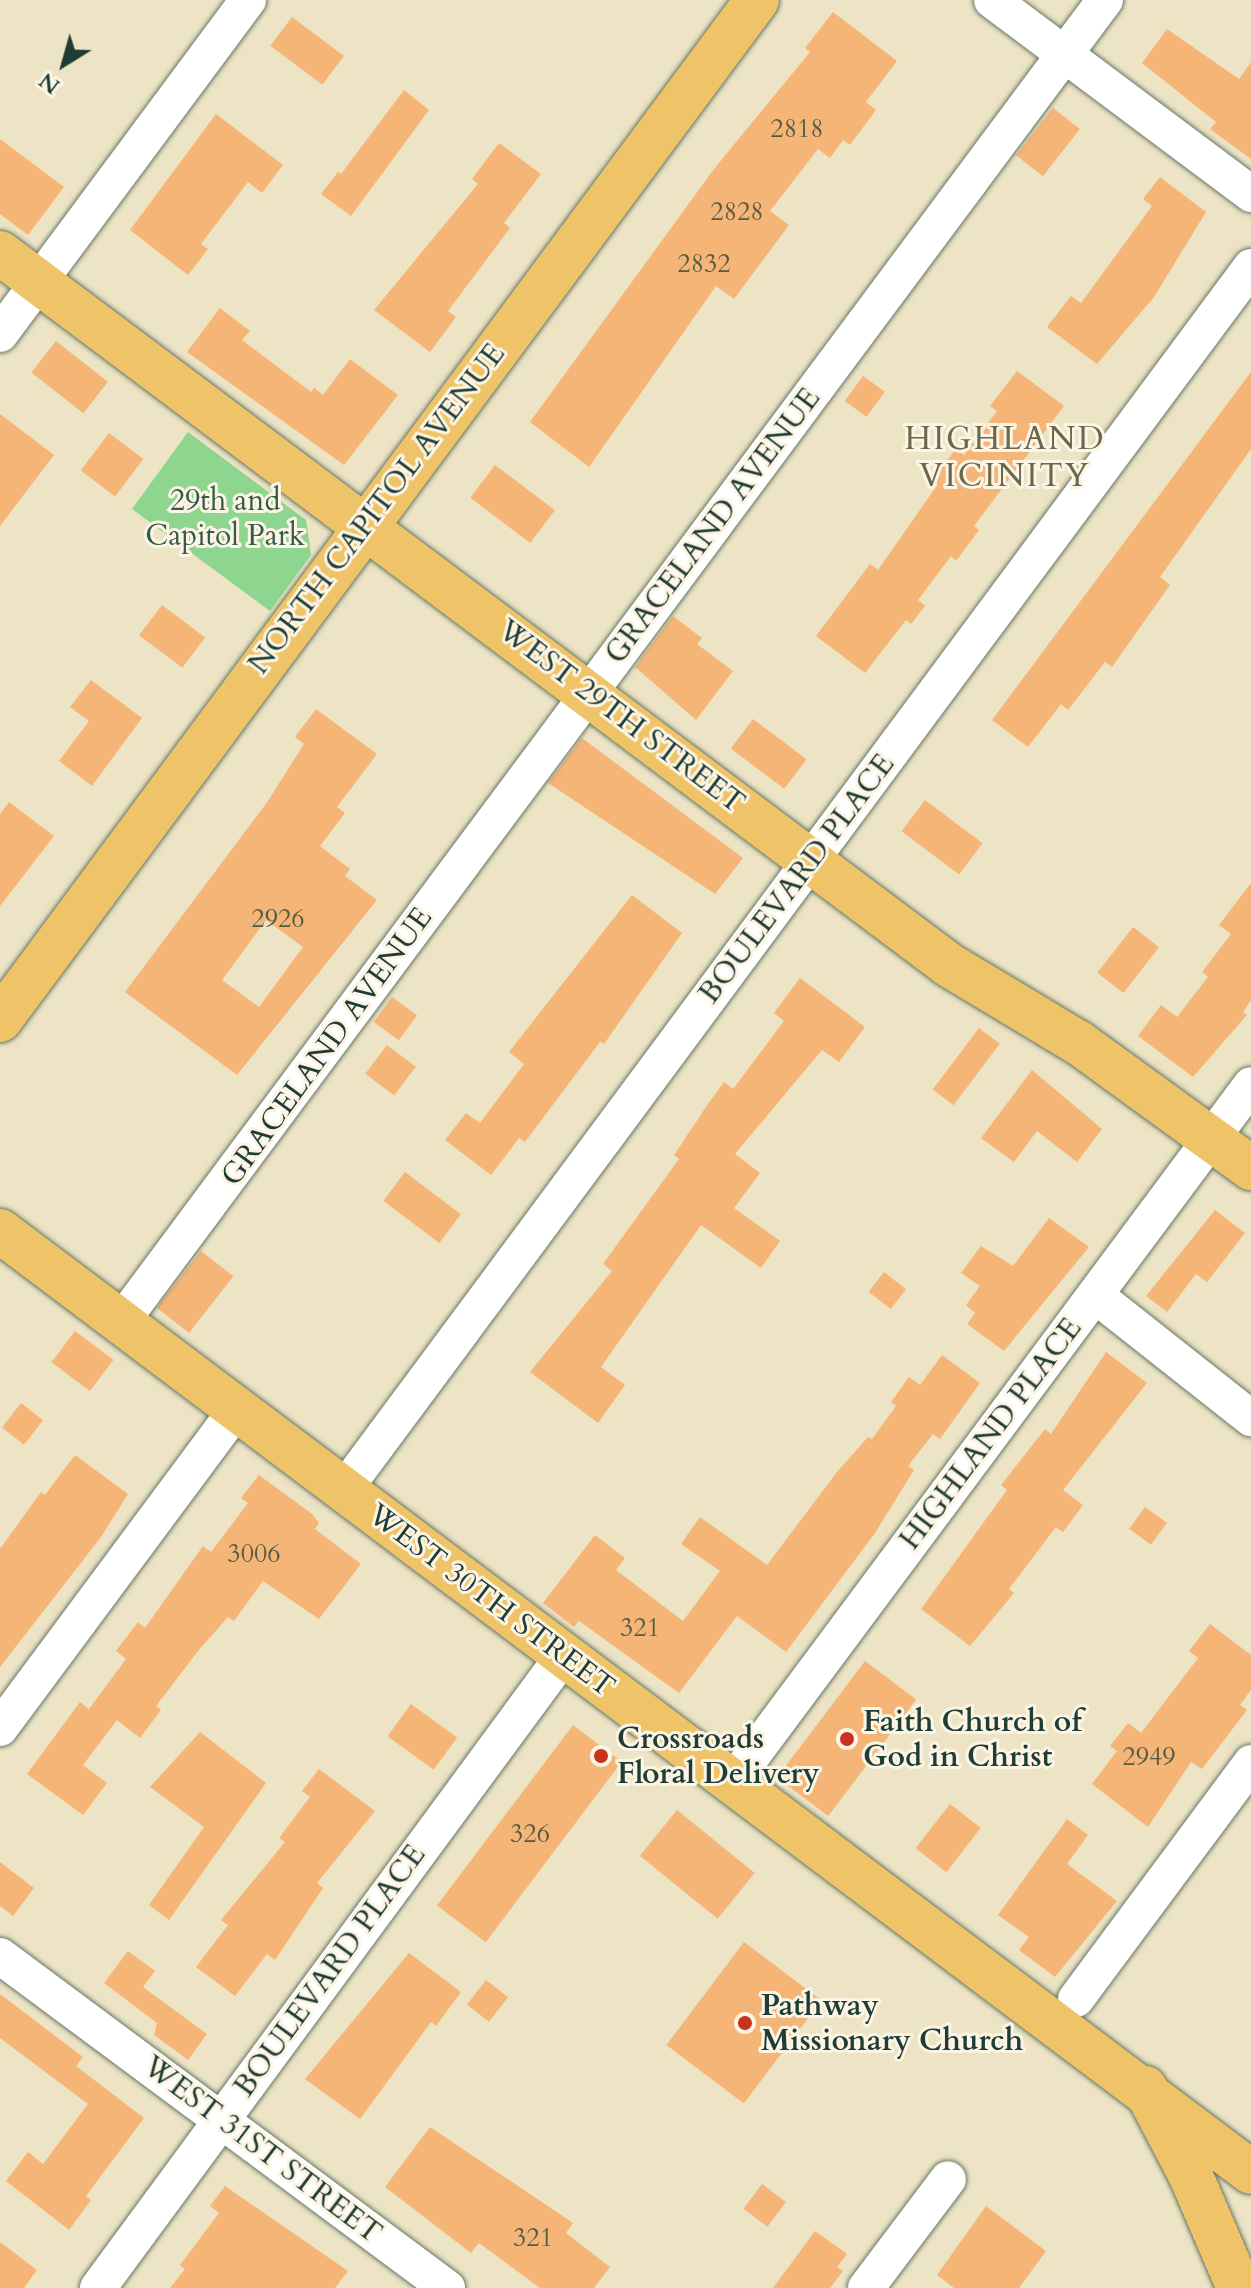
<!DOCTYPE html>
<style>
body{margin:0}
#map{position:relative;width:1251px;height:2288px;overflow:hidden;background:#ece4c4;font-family:Cardo,serif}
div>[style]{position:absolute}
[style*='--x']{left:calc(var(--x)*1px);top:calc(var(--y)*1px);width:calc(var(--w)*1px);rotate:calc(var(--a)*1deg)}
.green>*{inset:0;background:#8ed58f}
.building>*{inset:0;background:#f5b577;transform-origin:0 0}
.roads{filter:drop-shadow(0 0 2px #677766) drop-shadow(0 0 2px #677766)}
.minor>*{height:36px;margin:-18px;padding:0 18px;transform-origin:18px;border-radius:18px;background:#fff}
.major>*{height:44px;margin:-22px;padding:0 22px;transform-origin:22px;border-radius:22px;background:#efc469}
.highway>*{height:44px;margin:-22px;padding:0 22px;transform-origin:22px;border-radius:22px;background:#efc469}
.dots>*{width:22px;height:22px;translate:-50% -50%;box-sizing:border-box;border:4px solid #fcf5e5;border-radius:50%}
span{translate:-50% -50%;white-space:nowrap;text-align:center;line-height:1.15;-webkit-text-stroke:6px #fcf5e5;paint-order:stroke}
.number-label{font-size:26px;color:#545b45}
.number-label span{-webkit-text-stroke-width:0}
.park-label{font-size:30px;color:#355b46}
.street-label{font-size:30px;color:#1f3d34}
.poi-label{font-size:30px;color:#1f3d34;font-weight:700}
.left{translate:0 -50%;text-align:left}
.neighbourhood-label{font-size:32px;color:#6a674b;letter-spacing:2px}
.north{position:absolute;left:24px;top:24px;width:80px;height:80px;-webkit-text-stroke:6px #fcf5e5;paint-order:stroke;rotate:217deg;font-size:22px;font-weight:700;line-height:32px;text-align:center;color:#1f3d34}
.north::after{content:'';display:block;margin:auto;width:28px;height:36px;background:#1f3d34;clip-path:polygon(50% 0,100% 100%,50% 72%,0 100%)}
</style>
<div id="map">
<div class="green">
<div style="clip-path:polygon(188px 432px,306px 520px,311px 555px,270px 611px,132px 509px)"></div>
</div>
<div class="building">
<div style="clip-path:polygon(833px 12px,897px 61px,866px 102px,876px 110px,850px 145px,843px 140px,830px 158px,818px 149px,770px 211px,789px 225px,734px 299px,716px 286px,589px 467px,530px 422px,714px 169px,810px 52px,805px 48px)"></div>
<div style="left:292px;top:17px;width:65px;height:36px;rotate:37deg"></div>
<div style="clip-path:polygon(1167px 29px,1239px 79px,1251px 62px,1251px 159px,1210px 129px,1216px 122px,1142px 63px)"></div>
<div style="clip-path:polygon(404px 90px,429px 110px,351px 216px,321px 194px,338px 172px,341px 174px)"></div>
<div style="left:1053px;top:108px;width:34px;height:60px;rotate:38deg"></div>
<div style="clip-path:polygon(216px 114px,283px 165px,262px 193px,248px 182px,201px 244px,208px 249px,188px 275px,130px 230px)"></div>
<div style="clip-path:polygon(0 139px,64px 187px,28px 235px,0 214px)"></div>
<div style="clip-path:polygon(499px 143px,541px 174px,504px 223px,510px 228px,448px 311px,456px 317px,430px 352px,374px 310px,478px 184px,472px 179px)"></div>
<div style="clip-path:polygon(1160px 177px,1206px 212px,1154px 297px,1097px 364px,1047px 327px,1071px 296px,1081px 303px,1152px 206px,1143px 199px)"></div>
<div style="clip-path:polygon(220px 308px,250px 331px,242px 340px,311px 392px,314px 388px,323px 395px,350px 359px,398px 395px,344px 465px,187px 352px)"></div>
<div style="left:56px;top:341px;width:66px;height:40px;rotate:38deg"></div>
<div style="clip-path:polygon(1017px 371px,1064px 406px,974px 526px,979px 530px,956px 561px,951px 556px,918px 600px,925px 606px,911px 624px,906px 620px,865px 673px,816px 636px,870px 564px,878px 570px,938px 484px,932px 480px,956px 449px,964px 455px,997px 411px,990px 406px)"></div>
<div style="clip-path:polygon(1251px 372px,1251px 449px,1160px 577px,1170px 585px,1112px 667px,1105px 662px,1068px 710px,1061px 704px,1028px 747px,992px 720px)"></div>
<div style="left:863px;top:376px;width:27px;height:31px;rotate:36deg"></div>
<div style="clip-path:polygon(0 414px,54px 455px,0 526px)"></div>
<div style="left:109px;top:433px;width:43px;height:47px;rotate:37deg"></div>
<div style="left:495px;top:465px;width:75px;height:41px;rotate:37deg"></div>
<div style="left:162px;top:605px;width:54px;height:38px;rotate:37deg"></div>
<div style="clip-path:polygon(673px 616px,702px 638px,697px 644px,733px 671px,696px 720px,635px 667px)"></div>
<div style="clip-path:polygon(91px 680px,142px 718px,92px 786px,59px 761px,89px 721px,70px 707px)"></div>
<div style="clip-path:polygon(evenodd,316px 709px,377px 754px,337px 807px,345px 813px,320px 846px,350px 869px,345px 876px,377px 900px,237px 1075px,125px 992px,268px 801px,304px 744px,295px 737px,316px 709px,266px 920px,303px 947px,259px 1007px,222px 980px,266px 920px)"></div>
<div style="left:753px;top:719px;width:67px;height:37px;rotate:37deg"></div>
<div style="clip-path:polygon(582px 738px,743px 858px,715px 894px,548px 783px)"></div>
<div style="left:925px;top:800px;width:72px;height:39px;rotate:37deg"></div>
<div style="clip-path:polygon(9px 802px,54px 836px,0 906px,0 814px)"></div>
<div style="clip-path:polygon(1251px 883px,1251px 1000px,1243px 1012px,1247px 1015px,1193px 1077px,1138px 1036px,1161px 1005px,1177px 1017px,1208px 977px,1202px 972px,1231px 934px,1219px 925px)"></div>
<div style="clip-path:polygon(632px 895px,682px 933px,604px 1044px,600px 1042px,525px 1142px,519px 1138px,491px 1175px,445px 1140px,466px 1113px,480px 1123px,524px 1064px,509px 1052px)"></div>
<div style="left:1133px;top:927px;width:33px;height:58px;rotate:38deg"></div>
<div style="clip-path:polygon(800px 978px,865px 1027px,839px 1062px,822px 1050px,735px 1154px,760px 1173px,734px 1208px,780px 1241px,761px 1268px,701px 1225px,601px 1367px,625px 1385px,598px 1423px,530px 1372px,612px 1271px,603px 1264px,679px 1159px,674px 1155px,708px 1104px,724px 1082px,733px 1089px,784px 1021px,774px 1013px)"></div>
<div style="left:392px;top:997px;width:31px;height:31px;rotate:36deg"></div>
<div style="left:979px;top:1028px;width:26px;height:77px;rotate:37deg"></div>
<div style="left:387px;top:1045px;width:36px;height:36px;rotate:37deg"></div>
<div style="clip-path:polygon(1032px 1070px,1102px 1129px,1077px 1162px,1037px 1131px,1014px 1162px,981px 1138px)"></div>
<div style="left:405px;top:1172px;width:70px;height:36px;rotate:37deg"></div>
<div style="clip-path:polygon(1215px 1210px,1245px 1233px,1207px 1282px,1196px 1274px,1167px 1312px,1146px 1296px)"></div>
<div style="clip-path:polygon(1049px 1218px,1089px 1247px,1004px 1351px,967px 1324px,975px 1313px,966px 1305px,980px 1286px,961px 1273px,981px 1246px,1013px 1266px)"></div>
<div style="left:201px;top:1251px;width:41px;height:72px;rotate:38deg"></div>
<div style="left:884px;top:1272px;width:28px;height:25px;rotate:38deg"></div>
<div style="left:75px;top:1331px;width:48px;height:39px;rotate:37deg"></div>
<div style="clip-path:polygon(1106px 1352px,1147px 1383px,1063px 1490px,1083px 1505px,1063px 1532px,1056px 1527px,1009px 1589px,1014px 1593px,970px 1646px,921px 1609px,1007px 1490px,1001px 1485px,1045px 1429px,1051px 1434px)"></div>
<div style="clip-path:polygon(942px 1355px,980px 1383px,940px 1439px,933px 1434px,908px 1466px,914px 1470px,875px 1533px,786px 1652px,737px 1616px,679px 1693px,579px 1621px,574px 1627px,543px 1603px,595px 1535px,625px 1558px,616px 1570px,683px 1621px,720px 1571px,681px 1544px,700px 1517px,767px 1565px,837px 1472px,868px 1437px,872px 1439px,896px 1406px,891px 1402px,909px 1377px,920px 1385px)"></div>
<div style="left:21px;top:1403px;width:28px;height:31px;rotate:38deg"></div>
<div style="clip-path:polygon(75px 1455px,128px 1494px,101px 1537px,0 1667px,0 1549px,41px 1492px,45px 1495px)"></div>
<div style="clip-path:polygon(259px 1475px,312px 1514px,319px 1523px,315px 1529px,361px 1564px,319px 1619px,263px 1581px,234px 1621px,228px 1617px,198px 1651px,156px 1706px,161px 1710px,140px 1738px,117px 1720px,83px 1765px,107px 1783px,83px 1815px,27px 1774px,80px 1702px,89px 1709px,126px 1659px,116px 1651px,138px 1622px,145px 1628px,203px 1546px,211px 1552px,248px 1503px,241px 1498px)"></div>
<div style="left:1145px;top:1507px;width:27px;height:27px;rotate:36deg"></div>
<div style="clip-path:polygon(1210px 1624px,1251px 1655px,1251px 1690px,1240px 1705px,1247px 1710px,1202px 1769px,1191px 1762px,1148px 1827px,1092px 1784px,1117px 1751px,1110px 1746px,1128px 1723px,1141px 1733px,1198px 1658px,1189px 1651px)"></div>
<div style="left:865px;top:1661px;width:64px;height:146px;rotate:37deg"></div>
<div style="left:411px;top:1704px;width:57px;height:40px;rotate:36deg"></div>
<div style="left:573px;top:1725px;width:61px;height:226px;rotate:37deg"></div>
<div style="clip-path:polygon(200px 1732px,266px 1783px,169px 1920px,149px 1905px,204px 1827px,150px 1787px)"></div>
<div style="clip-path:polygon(319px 1769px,375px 1811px,317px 1883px,323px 1888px,275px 1960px,267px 1954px,235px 1996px,196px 1967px,228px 1925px,221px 1920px,285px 1842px,279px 1838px,310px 1797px,302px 1791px)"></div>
<div style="left:950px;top:1804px;width:39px;height:56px;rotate:38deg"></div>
<div style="left:677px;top:1810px;width:100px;height:59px;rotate:39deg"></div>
<div style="clip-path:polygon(1067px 1819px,1088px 1835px,1067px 1864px,1117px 1901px,1055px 1977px,1019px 1950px,1029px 1937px,998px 1915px)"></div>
<div style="clip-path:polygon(0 1862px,34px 1888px,13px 1916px,0 1906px)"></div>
<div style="left:744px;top:1942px;width:97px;height:129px;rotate:37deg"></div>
<div style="clip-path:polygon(128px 1951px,155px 1971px,143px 1987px,207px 2034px,188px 2060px,154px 2035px,157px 2023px,104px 1983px)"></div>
<div style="clip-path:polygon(409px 1953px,461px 1992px,436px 2026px,431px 2022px,360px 2119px,305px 2079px)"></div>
<div style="left:486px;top:1980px;width:28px;height:31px;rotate:38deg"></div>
<div style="clip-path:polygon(0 1994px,83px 2057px,76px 2066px,144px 2118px,86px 2196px,91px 2200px,69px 2230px,6px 2181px,28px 2152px,43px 2164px,88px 2104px,0 2038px)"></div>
<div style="clip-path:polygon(430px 2127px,573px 2223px,566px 2233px,610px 2267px,594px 2288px,540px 2288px,479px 2243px,471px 2253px,385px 2187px)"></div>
<div style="left:762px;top:2184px;width:30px;height:31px;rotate:37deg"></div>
<div style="clip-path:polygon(225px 2186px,348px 2271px,335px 2288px,170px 2288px,185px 2269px,180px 2265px,219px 2213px,210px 2206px)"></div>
<div style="clip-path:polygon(986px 2206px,1046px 2251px,1019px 2288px,954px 2288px,937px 2275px)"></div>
<div style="clip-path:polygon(815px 2231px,847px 2254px,837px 2267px,843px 2271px,830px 2288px,773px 2288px)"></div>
<div style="clip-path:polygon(0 2242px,37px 2270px,24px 2288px,0 2288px)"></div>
</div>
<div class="roads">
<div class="minor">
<div style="--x:992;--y:0;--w:324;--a:36.8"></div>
<div style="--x:0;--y:334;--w:416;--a:-53.4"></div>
<div style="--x:1095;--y:1295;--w:199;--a:38.3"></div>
<div style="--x:121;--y:1322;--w:1648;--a:-53.34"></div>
<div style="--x:343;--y:1491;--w:1524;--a:-53.43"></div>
<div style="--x:0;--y:1728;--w:396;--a:-53.4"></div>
<div style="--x:731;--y:1784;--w:871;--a:-53.35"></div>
<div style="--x:0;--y:1956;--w:557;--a:36.6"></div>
<div style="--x:1076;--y:1999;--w:294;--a:-53.4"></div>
<div style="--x:98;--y:2288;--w:786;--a:-53.64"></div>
<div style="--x:866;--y:2288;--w:136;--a:-53"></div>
</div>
<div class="major">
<div style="--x:0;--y:253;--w:1186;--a:36.88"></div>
<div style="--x:949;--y:965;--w:152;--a:31"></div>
<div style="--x:1079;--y:1043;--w:213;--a:36"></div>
<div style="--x:0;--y:1020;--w:1270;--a:-53.42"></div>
<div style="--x:0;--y:1231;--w:1565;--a:36.95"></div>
</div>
<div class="highway">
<div style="--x:1145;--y:2088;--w:99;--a:62.4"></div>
<div style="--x:1191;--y:2176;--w:122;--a:66.8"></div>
</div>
</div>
<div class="dots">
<div style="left:847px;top:1739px;background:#c8321e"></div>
<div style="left:601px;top:1756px;background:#c8321e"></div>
<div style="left:745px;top:2023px;background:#c8321e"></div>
</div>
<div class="number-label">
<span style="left:797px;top:129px">2818</span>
<span style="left:737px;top:212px">2828</span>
<span style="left:704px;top:264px">2832</span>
<span style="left:278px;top:919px">2926</span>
<span style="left:254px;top:1554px">3006</span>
<span style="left:640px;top:1628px">321</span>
<span style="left:1149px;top:1757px">2949</span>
<span style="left:530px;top:1834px">326</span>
<span style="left:533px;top:2238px">321</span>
</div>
<div class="park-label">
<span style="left:225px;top:518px">29th and<br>Capitol Park</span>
</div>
<div class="street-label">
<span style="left:377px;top:509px;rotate:-53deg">NORTH CAPITOL AVENUE</span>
<span style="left:713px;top:526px;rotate:-53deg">GRACELAND AVENUE</span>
<span style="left:621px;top:717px;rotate:37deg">WEST 29TH STREET</span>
<span style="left:797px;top:879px;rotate:-53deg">BOULEVARD PLACE</span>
<span style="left:327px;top:1047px;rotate:-54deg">GRACELAND AVENUE</span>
<span style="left:991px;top:1434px;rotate:-53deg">HIGHLAND PLACE</span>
<span style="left:491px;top:1601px;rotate:37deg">WEST 30TH STREET</span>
<span style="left:330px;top:1971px;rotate:-54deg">BOULEVARD PLACE</span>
<span style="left:262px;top:2150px;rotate:37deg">WEST 31ST STREET</span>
</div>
<div class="poi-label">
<span class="left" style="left:863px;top:1739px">Faith Church of<br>God in Christ</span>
<span class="left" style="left:617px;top:1756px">Crossroads<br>Floral Delivery</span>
<span class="left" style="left:761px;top:2023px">Pathway<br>Missionary Church</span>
</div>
<div class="neighbourhood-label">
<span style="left:1005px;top:458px">HIGHLAND<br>VICINITY</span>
</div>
<div class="north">N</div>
</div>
